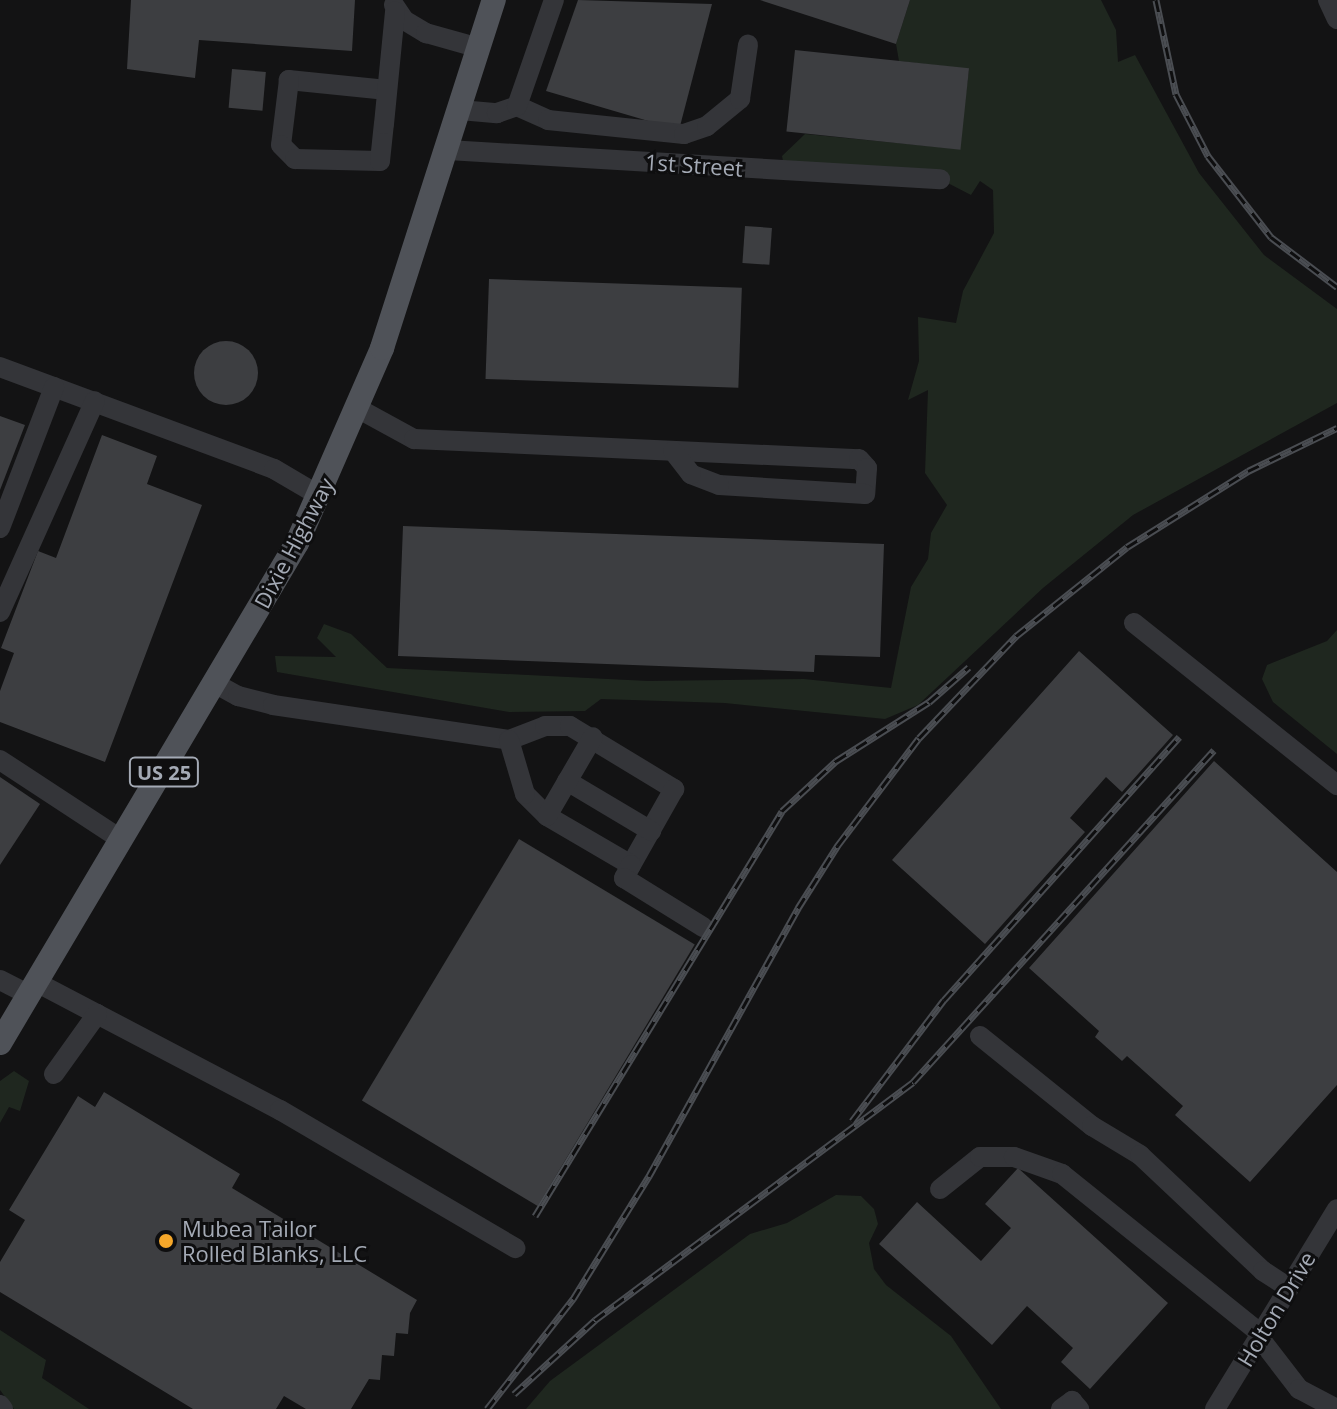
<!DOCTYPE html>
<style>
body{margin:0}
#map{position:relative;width:1337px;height:1409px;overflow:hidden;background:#131314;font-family:"Open Sans",sans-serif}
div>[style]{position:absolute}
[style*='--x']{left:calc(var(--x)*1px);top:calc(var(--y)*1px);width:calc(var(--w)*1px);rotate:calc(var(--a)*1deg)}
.green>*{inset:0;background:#1f271f}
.building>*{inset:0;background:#3d3e41;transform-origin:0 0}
.round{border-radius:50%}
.minor>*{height:20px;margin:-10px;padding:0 10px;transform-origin:10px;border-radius:10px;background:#343539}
.major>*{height:24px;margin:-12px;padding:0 12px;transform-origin:12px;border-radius:12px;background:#4f5258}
.rail>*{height:7px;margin-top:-3.5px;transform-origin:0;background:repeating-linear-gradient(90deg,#0e0e0f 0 12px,#4a4d52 0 24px);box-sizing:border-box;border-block:2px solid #4a4d52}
.dots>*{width:22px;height:22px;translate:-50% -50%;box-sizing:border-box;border:4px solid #0e0e0f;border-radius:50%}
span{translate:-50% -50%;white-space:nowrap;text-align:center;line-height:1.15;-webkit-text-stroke:6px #0e0e0f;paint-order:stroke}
.shield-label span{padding:2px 6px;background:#0e0e0f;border:2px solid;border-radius:6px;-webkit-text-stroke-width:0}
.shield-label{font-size:20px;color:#a4aab5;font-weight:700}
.street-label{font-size:22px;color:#a4aab5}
.poi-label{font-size:22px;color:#a4aab5}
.left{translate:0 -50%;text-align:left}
</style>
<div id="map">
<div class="green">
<div style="clip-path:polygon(910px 0,1101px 0,1116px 30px,1118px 62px,1135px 55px,1199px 173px,1264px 255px,1337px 309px,1337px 403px,1133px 515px,1043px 588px,918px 705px,885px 719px,725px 703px,601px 699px,585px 711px,509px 712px,277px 672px,275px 656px,336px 657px,317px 638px,324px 624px,351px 634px,387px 668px,648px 681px,804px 679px,891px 688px,911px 587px,928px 559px,931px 533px,947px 505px,925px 473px,928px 390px,908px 400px,919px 361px,918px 317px,956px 323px,963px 291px,994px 233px,993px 190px,980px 181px,971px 195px,940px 179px,785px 171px,782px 156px,805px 134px,959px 149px,969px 69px,899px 61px,896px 44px)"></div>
<div style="clip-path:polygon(1337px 630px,1337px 754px,1273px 702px,1262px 679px,1267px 665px,1327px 641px)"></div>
<div style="clip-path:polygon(14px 1071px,29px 1081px,20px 1111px,9px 1107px,0 1123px,0 1081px)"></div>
<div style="clip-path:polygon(836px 1195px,861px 1196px,874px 1209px,878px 1224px,869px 1243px,874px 1269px,886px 1285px,951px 1336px,1001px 1409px,526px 1409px,550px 1381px,750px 1234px,787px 1223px)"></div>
<div style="clip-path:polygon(0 1330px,46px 1360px,42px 1378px,89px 1409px,14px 1409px,0 1390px)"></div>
</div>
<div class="building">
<div style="clip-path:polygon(131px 0,355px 0,352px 51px,199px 40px,195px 78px,127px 69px)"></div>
<div style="clip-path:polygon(578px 0,712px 4px,679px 130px,546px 91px)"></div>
<div style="clip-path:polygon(760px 0,910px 0,896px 44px)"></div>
<div style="left:795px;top:50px;width:175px;height:82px;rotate:6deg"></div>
<div style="left:232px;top:69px;width:34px;height:39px;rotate:5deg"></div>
<div style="left:745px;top:226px;width:27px;height:37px;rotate:4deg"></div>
<div style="left:489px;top:279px;width:253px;height:100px;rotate:2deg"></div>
<div class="round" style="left:194px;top:341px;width:64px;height:64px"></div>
<div style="clip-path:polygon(0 416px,25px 425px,0 490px)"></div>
<div style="clip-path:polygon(102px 435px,157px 456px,147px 484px,202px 505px,105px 762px,0 722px,0 691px,14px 653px,1px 648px,38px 551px,56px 558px)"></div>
<div style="clip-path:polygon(403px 526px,884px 544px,880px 657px,815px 655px,814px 672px,398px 656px)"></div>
<div style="clip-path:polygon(1079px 651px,1173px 735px,1122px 792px,1106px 777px,1070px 818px,1085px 832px,985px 944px,892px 860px)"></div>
<div style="clip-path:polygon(1214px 761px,1337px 872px,1337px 1085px,1250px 1182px,1175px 1115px,1183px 1106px,1127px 1056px,1122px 1061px,1095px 1037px,1099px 1031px,1029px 968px)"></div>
<div style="clip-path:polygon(0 777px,40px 804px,0 865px)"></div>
<div style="left:519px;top:839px;width:205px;height:305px;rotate:31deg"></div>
<div style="clip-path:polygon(104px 1092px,240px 1174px,232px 1188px,417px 1300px,410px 1313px,408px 1334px,396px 1333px,394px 1356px,382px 1355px,380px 1380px,369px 1379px,351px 1409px,306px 1409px,284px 1396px,276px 1409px,193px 1409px,0 1292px,0 1262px,25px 1220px,9px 1210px,78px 1096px,95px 1107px)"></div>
<div style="clip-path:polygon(1018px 1168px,1168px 1303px,1090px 1389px,1061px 1362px,1073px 1348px,1027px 1306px,992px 1345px,879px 1244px,917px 1202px,981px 1261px,1011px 1228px,985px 1204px)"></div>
</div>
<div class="minor">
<div style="--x:1328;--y:0;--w:21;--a:65"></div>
<div style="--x:394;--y:5;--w:18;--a:56"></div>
<div style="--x:404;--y:20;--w:26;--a:31"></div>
<div style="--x:426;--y:33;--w:55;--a:15.8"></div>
<div style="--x:387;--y:90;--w:99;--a:-174.2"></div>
<div style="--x:289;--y:80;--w:65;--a:97"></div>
<div style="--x:281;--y:145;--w:20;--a:45"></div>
<div style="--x:295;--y:159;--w:85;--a:1.3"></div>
<div style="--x:380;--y:161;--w:37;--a:-84"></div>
<div style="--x:384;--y:124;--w:113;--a:-84.4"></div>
<div style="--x:517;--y:106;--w:34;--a:24"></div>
<div style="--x:548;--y:120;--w:137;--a:5.9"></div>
<div style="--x:684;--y:134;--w:24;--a:-19"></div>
<div style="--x:707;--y:126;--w:43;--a:-39.3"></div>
<div style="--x:740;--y:99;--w:55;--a:-81.6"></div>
<div style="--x:460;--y:110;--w:37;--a:5"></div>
<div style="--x:497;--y:113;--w:21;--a:-19"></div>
<div style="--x:517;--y:106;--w:112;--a:-70.8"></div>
<div style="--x:448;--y:150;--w:493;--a:3.4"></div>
<div style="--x:0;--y:367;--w:292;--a:20.4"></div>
<div style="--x:274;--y:469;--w:53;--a:30.4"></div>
<div style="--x:359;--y:409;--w:63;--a:28.6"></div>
<div style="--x:414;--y:439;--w:445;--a:2.6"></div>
<div style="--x:859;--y:459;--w:12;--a:48"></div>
<div style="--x:867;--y:468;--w:26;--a:94"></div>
<div style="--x:865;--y:494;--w:146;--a:-176.5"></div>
<div style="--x:719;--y:485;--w:30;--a:-159"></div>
<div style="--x:691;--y:474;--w:29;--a:-128"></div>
<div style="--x:0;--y:528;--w:151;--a:-69"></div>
<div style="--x:0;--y:612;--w:231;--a:-65.8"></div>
<div style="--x:1134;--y:623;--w:260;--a:38.6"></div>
<div style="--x:216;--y:684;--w:25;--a:29"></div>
<div style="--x:238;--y:696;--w:36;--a:14"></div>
<div style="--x:273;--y:705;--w:239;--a:8.4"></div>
<div style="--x:509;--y:740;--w:39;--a:-21"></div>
<div style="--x:545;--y:726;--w:25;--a:0"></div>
<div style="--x:570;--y:726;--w:122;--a:31.2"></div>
<div style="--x:674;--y:789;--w:87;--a:119.5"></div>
<div style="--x:631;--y:865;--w:97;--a:-149.7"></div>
<div style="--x:547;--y:816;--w:31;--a:-135"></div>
<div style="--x:525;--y:794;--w:56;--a:-106.5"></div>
<div style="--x:0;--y:760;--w:146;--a:33.3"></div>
<div style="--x:567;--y:781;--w:98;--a:30.8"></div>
<div style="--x:547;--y:816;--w:91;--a:-59.8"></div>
<div style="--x:631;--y:865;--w:15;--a:118"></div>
<div style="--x:624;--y:878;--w:93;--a:31.8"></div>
<div style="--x:0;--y:980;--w:33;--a:27"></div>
<div style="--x:36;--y:982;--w:276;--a:27.7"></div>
<div style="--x:280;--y:1110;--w:273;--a:30.4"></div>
<div style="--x:980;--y:1036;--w:144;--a:38.8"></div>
<div style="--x:1092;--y:1126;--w:56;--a:31.1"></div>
<div style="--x:1140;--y:1155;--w:169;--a:43.3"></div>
<div style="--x:1263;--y:1271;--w:31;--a:33"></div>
<div style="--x:54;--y:1074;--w:74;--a:-54.4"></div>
<div style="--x:940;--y:1189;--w:51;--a:-38.7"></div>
<div style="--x:980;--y:1157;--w:34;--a:0"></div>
<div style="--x:1014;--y:1157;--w:51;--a:19.5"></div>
<div style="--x:1062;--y:1174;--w:255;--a:38.8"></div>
<div style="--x:1259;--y:1337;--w:66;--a:52.4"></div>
<div style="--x:1299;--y:1389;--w:43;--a:27.8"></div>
<div style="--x:0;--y:1405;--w:5;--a:53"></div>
<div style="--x:1061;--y:1409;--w:14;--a:-36"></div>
<div style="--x:1072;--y:1401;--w:11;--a:49"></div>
<div style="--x:1215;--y:1409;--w:234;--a:-58.6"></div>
</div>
<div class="major">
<div style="--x:0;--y:1043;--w:582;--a:-59.29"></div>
<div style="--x:297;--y:543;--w:213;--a:-66.4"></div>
<div style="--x:382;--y:348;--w:366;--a:-72.2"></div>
</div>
<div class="rail">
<div style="--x:1156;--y:0;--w:96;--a:78"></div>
<div style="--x:1176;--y:94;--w:70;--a:62.7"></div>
<div style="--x:1208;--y:156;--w:103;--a:52.1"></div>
<div style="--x:1271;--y:237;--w:83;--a:37.1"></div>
<div style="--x:852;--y:1121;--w:152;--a:-52.8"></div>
<div style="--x:944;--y:1000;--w:353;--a:-48.2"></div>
<div style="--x:535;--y:1216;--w:474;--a:-58.6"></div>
<div style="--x:782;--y:811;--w:74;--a:-42.8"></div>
<div style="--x:836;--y:761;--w:110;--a:-32.4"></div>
<div style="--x:929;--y:702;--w:53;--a:-41.2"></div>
<div style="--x:514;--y:1394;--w:110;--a:-42.4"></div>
<div style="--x:595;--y:1320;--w:397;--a:-36.8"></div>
<div style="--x:913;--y:1082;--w:448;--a:-47.8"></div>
<div style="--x:487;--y:1409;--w:140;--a:-52"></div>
<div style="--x:573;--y:1299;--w:145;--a:-58.3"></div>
<div style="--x:649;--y:1176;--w:307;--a:-60.9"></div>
<div style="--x:798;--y:908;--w:75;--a:-57.6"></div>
<div style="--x:838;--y:845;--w:134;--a:-52.9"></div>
<div style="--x:919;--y:738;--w:141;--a:-46.4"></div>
<div style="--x:1016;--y:636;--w:142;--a:-38.7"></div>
<div style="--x:1127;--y:547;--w:143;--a:-32.1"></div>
<div style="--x:1248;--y:471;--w:99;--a:-25.8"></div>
</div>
<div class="dots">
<div style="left:166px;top:1241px;background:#f5a72a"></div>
</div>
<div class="shield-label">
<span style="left:164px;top:772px">US 25</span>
</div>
<div class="street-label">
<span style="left:694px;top:165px;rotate:4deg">1st Street</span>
<span style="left:294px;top:543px;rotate:-62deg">Dixie Highway</span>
<span style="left:1276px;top:1309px;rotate:-59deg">Holton Drive</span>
</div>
<div class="poi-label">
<span class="left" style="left:182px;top:1241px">Mubea Tailor<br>Rolled Blanks, LLC</span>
</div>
</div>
